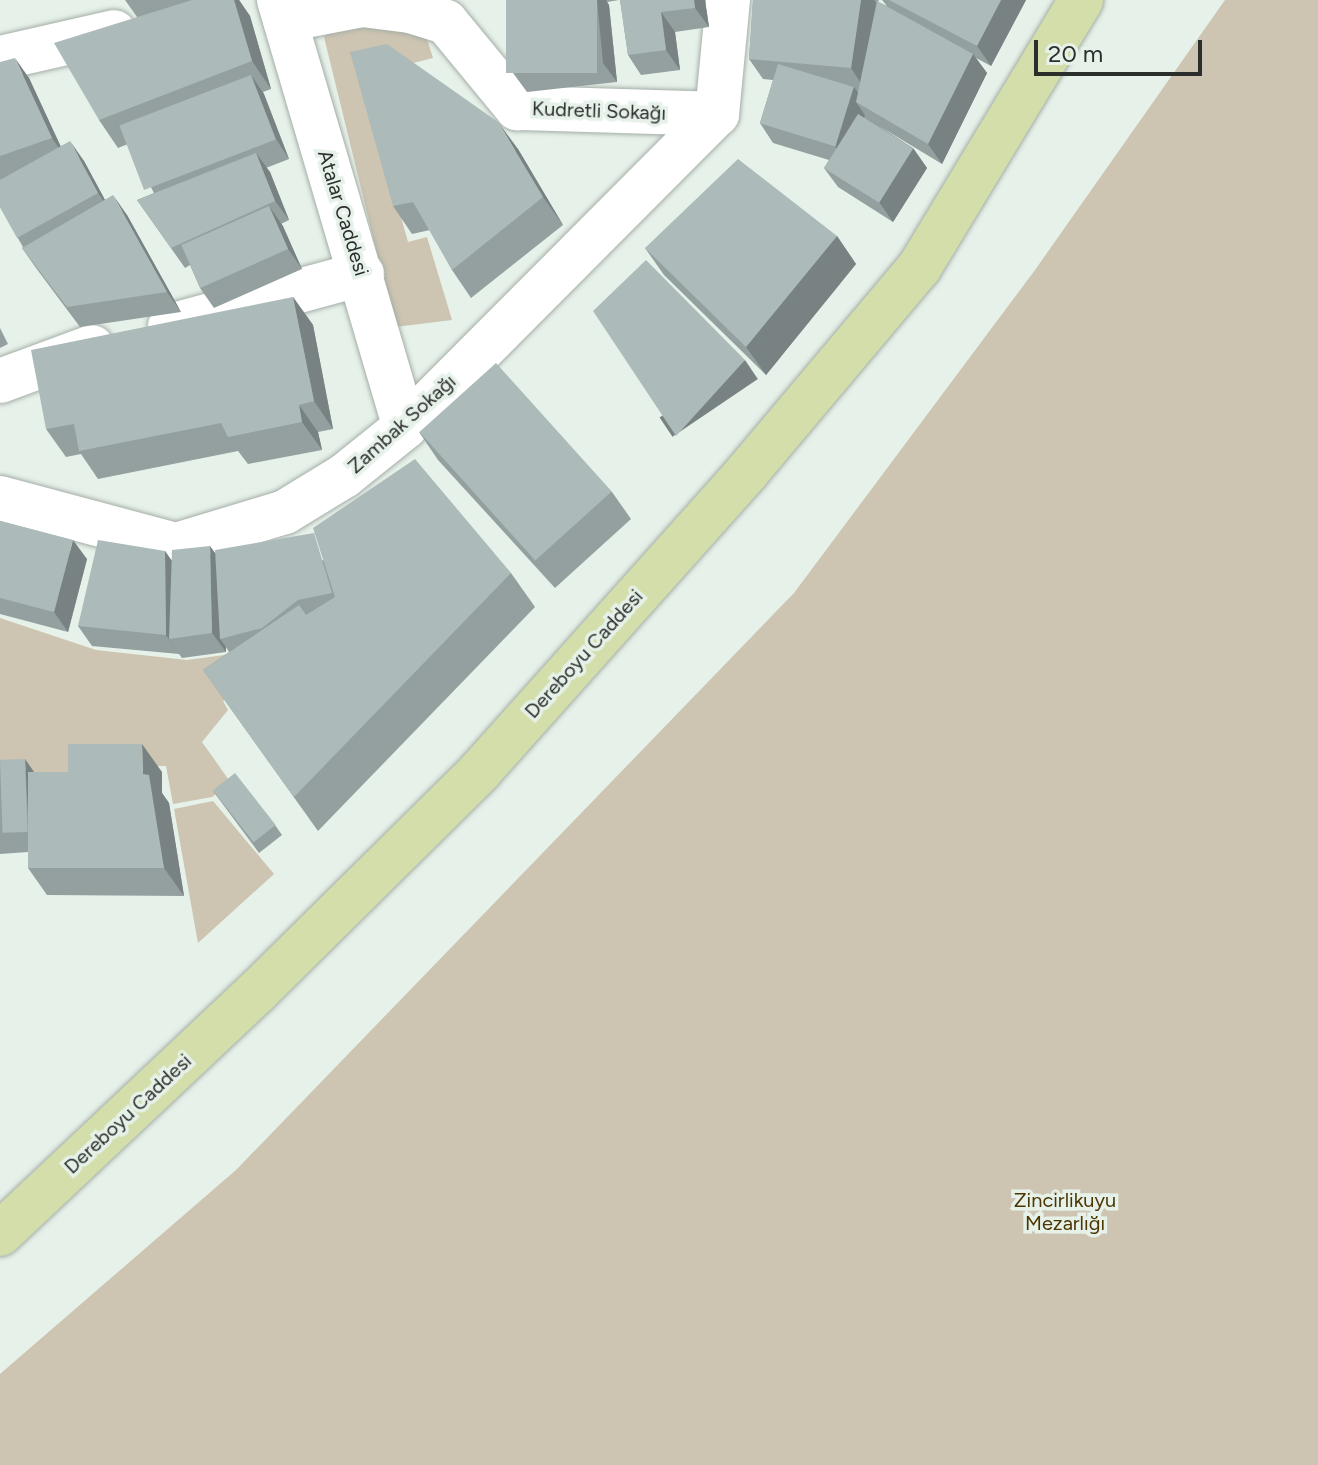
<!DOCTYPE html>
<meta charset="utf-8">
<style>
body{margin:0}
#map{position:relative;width:1318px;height:1465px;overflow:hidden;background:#e6f1e9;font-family:Figtree,sans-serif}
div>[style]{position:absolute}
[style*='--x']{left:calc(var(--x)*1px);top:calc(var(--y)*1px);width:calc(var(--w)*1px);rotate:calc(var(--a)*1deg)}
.green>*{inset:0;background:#cdc4b1}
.roads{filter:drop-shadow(0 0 2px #a4aea7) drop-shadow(0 0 2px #a4aea7)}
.minor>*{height:44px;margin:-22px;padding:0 22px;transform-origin:22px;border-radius:22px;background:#fff}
.major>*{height:44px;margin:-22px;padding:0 22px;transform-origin:22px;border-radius:22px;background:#d3deaa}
.wall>*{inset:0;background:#94a09f}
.shaded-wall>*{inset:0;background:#788282;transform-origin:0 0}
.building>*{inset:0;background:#acbab9;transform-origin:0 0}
span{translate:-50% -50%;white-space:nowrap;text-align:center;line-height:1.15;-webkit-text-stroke:7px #e6f1e9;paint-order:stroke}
.street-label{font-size:20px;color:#2b2f2c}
.park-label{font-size:20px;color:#4b3500}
.scale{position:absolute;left:1034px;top:40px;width:168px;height:36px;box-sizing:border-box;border:4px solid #2b2f2c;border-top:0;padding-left:10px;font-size:24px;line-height:28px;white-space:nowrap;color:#2b2f2c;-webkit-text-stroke:6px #e6f1e9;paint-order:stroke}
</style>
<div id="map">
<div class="green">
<div style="clip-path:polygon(1225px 0,1318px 0,1318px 1465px,0 1465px,0 1374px,236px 1170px,794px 593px,1035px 270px)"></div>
<div style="clip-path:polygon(368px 14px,427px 39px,433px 58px,361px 76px,408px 242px,427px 237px,452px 320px,395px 327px,324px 37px,339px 19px)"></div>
<div style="clip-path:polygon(0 618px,96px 650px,187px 660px,292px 646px,294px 654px,223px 701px,228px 710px,202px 742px,231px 783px,212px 797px,173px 804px,166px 766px,83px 766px,82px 795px,0 774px)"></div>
<div style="clip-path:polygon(213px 801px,274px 874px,198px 943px,174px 809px)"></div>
</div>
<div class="roads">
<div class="minor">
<div style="--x:279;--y:0;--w:445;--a:73.6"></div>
<div style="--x:285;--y:20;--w:78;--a:-11"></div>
<div style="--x:362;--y:5;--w:48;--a:7.1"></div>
<div style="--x:410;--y:11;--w:38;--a:17"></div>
<div style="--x:446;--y:22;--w:112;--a:50.5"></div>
<div style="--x:0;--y:58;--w:117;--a:-12.8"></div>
<div style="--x:517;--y:108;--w:200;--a:1.7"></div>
<div style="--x:717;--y:114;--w:115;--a:-84.5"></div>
<div style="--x:170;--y:326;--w:199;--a:-15.2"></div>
<div style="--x:0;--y:381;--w:98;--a:-20.3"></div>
<div style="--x:0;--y:498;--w:182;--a:15"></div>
<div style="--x:176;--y:545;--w:114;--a:-16.8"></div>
<div style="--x:285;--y:512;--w:69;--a:-31.4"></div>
<div style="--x:344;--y:476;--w:78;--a:-38.8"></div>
<div style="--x:405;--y:427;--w:442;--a:-45.1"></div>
</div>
<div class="major">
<div style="--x:0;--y:1234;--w:354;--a:-43.3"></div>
<div style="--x:258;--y:991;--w:313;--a:-44.7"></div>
<div style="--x:480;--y:771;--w:401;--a:-48.2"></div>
<div style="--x:747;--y:472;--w:267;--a:-49.9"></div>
<div style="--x:919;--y:268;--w:313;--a:-58.8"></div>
</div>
</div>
<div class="wall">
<div style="clip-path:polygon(125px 0,239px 0,250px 16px,271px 89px,263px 92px,289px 159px,266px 168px,270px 172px,289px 220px,281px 224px,302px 269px,214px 308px,200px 288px,190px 265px,185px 268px,137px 200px,154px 193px,128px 144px,118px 148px,99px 120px,137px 17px)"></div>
<div style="clip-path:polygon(506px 0,619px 0,607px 2px,609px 5px,617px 82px,527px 92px,513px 73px)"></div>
<div style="clip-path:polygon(620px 0,705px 0,709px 27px,675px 32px,680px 70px,641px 75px,628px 55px)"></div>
<div style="clip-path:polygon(753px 0,879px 0,878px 2px,887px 6px,882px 0,1026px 0,991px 66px,976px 58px,987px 73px,942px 164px,879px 126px,913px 148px,927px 168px,893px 222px,838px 187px,824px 168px,829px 160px,773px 143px,760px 123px,773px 80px,763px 79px,749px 59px)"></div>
<div style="clip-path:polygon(0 62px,29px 78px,61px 147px,84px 161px,105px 200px,127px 215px,181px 312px,80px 327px,36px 268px,22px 248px,23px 247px,0 207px)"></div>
<div style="clip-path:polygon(518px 149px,563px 225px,471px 298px,452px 270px,430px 230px,412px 234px,393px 206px)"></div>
<div style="clip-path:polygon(837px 236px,856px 264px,766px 375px,664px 275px,645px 248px)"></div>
<div style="clip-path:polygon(293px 297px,313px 325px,333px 429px,318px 432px,322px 450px,248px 464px,238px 451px,98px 479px,81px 454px,66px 457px,46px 429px)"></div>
<div style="clip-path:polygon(0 328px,8px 344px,0 348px)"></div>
<div style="clip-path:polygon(419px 432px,612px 492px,631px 519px,555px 588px,438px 460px)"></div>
<div style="clip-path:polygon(0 521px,87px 559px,68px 632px,0 614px)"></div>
<div style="clip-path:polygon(165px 551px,171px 560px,215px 553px,511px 573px,535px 607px,318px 831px,203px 670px,229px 652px,226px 647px,226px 652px,182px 658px,179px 654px,92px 646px,78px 626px)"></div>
<div style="clip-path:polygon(0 760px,34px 772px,162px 772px,162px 793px,169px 803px,184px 896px,47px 895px,28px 868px,28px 852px,0 854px)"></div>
<div style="clip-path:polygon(213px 791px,275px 825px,282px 835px,259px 853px)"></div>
</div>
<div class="shaded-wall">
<div style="clip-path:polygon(234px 0,239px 0,250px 16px,271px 89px,252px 61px)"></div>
<div style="clip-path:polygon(597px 0,606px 0,609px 5px,617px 82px,603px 63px)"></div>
<div style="clip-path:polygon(694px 0,705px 0,709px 27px,695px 8px)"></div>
<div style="clip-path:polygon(861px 0,874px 0,877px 3px,864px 88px,851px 68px)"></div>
<div style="clip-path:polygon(1001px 0,1026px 0,991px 66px,977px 46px)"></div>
<div style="clip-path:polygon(661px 12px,675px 32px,680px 70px,666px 50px)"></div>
<div style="clip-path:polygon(973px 54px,987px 73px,942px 164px,928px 144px)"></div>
<div style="clip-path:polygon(15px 58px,29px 78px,66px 158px,52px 138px)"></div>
<div style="clip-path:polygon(251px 75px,264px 94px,289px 159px,276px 139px)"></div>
<div style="clip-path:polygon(854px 87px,868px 106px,856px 102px,865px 115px,849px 166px,835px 146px)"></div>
<div style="clip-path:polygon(498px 122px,518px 149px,563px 225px,543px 197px)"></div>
<div style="clip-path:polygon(70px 141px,84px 161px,112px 213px,98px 193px)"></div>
<div style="clip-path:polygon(913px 148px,927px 168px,893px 222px,879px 202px)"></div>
<div style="clip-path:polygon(256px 153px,270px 172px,289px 220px,275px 201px)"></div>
<div style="clip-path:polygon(113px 195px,127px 215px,181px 312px,167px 292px)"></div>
<div style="clip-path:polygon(269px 206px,283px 226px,302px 269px,288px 249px)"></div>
<div style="clip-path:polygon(837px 236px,856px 264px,766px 375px,746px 347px)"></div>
<div style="clip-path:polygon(293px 297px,313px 325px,333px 429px,314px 401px)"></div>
<div style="left:745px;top:360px;width:23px;height:103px;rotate:56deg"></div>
<div style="clip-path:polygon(299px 405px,318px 432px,322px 450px,302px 422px)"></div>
<div style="clip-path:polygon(73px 540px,87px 559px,68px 632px,54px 612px)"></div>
<div style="clip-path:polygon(210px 546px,224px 565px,220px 639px,226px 647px,226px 652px,212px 633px)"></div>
<div style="clip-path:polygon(165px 551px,179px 571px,169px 639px,179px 654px,166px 635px)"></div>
<div style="clip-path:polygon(142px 744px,162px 772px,162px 793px,169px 803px,184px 896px,164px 868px,143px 774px)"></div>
<div style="clip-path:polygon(25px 759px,39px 779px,29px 832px)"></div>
</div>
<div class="building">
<div style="clip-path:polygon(192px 0,234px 0,252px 61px,99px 120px,54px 43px)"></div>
<div style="left:506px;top:0;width:91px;height:73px"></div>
<div style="clip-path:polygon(620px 0,694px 0,695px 8px,661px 12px,666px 50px,628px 55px)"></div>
<div style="clip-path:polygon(753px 0,861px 0,851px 68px,749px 59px)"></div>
<div style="clip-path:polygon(889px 0,1001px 0,977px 46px)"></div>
<div style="clip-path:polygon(877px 1px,973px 54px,928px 144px,856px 102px)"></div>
<div style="clip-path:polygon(387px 44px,498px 122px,543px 197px,452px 270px,413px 202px,393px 206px,350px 52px)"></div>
<div style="clip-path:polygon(15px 58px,52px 138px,0 156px,0 62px)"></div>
<div style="left:778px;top:64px;width:79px;height:62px;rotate:17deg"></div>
<div style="left:251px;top:75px;width:69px;height:141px;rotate:69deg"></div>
<div style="left:858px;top:114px;width:65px;height:64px;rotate:32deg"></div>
<div style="clip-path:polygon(70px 141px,98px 193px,17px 238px,0 207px,0 180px)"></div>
<div style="clip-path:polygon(256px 153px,275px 201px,171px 248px,137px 200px)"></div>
<div style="clip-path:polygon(738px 159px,837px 236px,746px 347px,645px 248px)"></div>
<div style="clip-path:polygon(113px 195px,167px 292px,67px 307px,22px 248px)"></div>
<div style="left:269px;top:206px;width:47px;height:96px;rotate:66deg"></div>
<div style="clip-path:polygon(646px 260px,745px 360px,676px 436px,593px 311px)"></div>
<div style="clip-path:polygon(293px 297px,314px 401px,299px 405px,302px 422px,228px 437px,221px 423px,79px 451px,74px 424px,46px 429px,31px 350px)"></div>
<div style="left:496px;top:363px;width:173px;height:103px;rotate:48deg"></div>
<div style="clip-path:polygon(415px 459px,511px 573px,294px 797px,203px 670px,299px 605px,306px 615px,335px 597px,313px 528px)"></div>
<div style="clip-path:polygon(0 521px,73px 540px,54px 612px,0 598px)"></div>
<div style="clip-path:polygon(314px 533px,332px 593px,298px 600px,262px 628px,220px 639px,215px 550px)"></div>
<div style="clip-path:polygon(98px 540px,165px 551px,166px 635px,78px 626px)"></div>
<div style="clip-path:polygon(210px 546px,212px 633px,169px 639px,172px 550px)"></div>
<div style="clip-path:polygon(68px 744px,142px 744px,143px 774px,149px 775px,164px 868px,28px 868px,28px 772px,68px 772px)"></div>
<div style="left:25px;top:759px;width:73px;height:25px;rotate:88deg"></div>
<div style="left:235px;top:773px;width:66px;height:28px;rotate:52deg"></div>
</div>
<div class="street-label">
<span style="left:599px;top:111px;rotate:2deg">Kudretli Sokağı</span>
<span style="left:343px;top:213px;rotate:73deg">Atalar Caddesi</span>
<span style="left:402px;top:424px;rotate:-42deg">Zambak Sokağı</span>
<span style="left:584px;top:654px;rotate:-48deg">Dereboyu Caddesi</span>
<span style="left:128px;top:1114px;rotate:-43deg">Dereboyu Caddesi</span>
</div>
<div class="park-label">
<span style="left:1065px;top:1212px">Zincirlikuyu<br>Mezarlığı</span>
</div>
<div class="scale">20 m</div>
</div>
